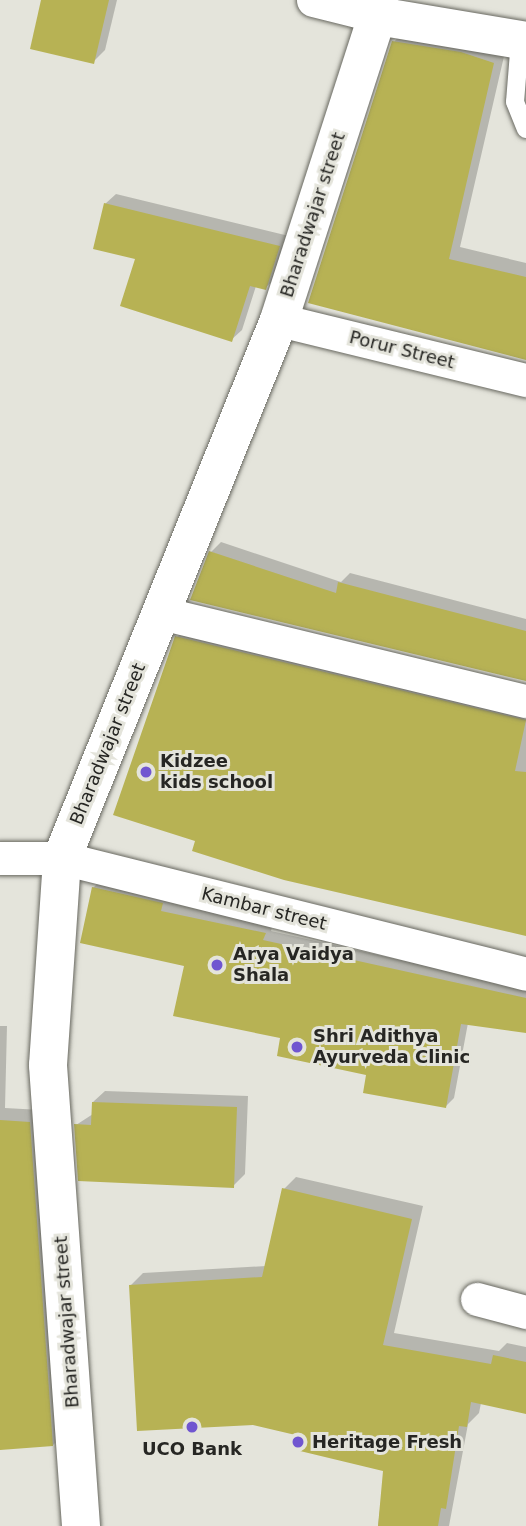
<!DOCTYPE html>
<style>
body{margin:0}
#map{position:relative;width:526px;height:1526px;overflow:hidden;background:#e4e4db;font-family:"DejaVu Sans",sans-serif}
div>[style]{position:absolute}
[style*='--x']{left:calc(var(--x)*1px);top:calc(var(--y)*1px);width:calc(var(--w)*1px);rotate:calc(var(--a)*1deg)}
.shadow>*{inset:0;background:#0003}
.building>*{inset:0;background:#b7b254}
.roads{filter:drop-shadow(0 0 2px #686860) drop-shadow(0 0 2px #686860)}
.service>*{height:18px;margin:-9px;padding:0 9px;transform-origin:9px;border-radius:9px;background:#fff}
.minor>*{height:33px;margin:-16.5px;padding:0 16.5px;transform-origin:16.5px;border-radius:16.5px;background:#fff}
.tertiary>*{height:38px;margin:-19px;padding:0 19px;transform-origin:19px;border-radius:19px;background:#fff}
.dots>*{width:19px;height:19px;translate:-50% -50%;box-sizing:border-box;border:4px solid #e4e4db;border-radius:50%}
span{translate:-50% -50%;white-space:nowrap;text-align:center;line-height:1.15;-webkit-text-stroke:6px #e4e4db;paint-order:stroke}
.street-label{font-size:18px;color:#262623}
.poi-label{font-size:18px;color:#262623;font-weight:700}
.left{translate:0 -50%;text-align:left}
</style>
<div id="map">
<div class="shadow">
<div style="clip-path:polygon(43px 0,117px 0,105px 50px,93px 62px)"></div>
<div style="clip-path:polygon(405px 30px,505px 52px,460px 247px,526px 263px,526px 358px,310px 302px,394px 42px)"></div>
<div style="clip-path:polygon(116px 194px,289px 236px,276px 278px,265px 288px,256px 286px,242px 330px,231px 340px,137px 258px,105px 204px)"></div>
<div style="clip-path:polygon(221px 542px,341px 582px,350px 573px,526px 619px,526px 679px,211px 552px)"></div>
<div style="clip-path:polygon(187px 627px,526px 709px,526px 934px,197px 840px,177px 637px)"></div>
<div style="clip-path:polygon(102px 879px,171px 894px,169px 902px,273px 924px,271px 931px,526px 988px,526px 1031px,468px 1023px,454px 1098px,445px 1107px,283px 1037px,93px 888px)"></div>
<div style="clip-path:polygon(0 1026px,7px 1026px,5px 1108px,41px 1110px,65px 1433px,53px 1445px,0 1448px)"></div>
<div style="clip-path:polygon(105px 1091px,248px 1096px,245px 1174px,233px 1186px,76px 1125px,93px 1114px,93px 1102px)"></div>
<div style="clip-path:polygon(296px 1177px,423px 1206px,394px 1333px,499px 1351px,507px 1343px,526px 1347px,526px 1413px,481px 1403px,479px 1413px,468px 1424px,449px 1526px,378px 1526px,385px 1469px,306px 1436px,130px 1286px,143px 1273px,266px 1266px,284px 1189px)"></div>
</div>
<div class="building">
<div style="clip-path:polygon(41px 0,109px 0,94px 64px,30px 49px)"></div>
<div style="clip-path:polygon(392px 41px,461px 52px,494px 63px,449px 259px,526px 277px,526px 360px,308px 303px)"></div>
<div style="clip-path:polygon(104px 203px,280px 246px,266px 290px,250px 286px,232px 342px,120px 306px,135px 259px,93px 249px)"></div>
<div style="clip-path:polygon(209px 551px,336px 593px,338px 582px,526px 631px,526px 681px,190px 600px)"></div>
<div style="clip-path:polygon(175px 636px,526px 720px,515px 771px,526px 772px,526px 936px,284px 880px,192px 851px,195px 841px,113px 815px)"></div>
<div style="clip-path:polygon(92px 887px,163px 903px,161px 911px,266px 933px,263px 940px,526px 998px,526px 1033px,461px 1024px,446px 1108px,363px 1093px,366px 1075px,277px 1056px,280px 1038px,173px 1016px,184px 966px,80px 943px)"></div>
<div style="clip-path:polygon(92px 1102px,237px 1107px,234px 1188px,78px 1181px,74px 1124px,91px 1125px)"></div>
<div style="clip-path:polygon(0 1120px,30px 1122px,53px 1446px,0 1450px)"></div>
<div style="clip-path:polygon(282px 1188px,412px 1219px,383px 1345px,491px 1364px,493px 1355px,526px 1362px,526px 1414px,471px 1402px,467px 1427px,459px 1426px,446px 1509px,441px 1508px,438px 1526px,378px 1526px,383px 1471px,300px 1451px,304px 1437px,253px 1425px,137px 1431px,129px 1285px,262px 1277px)"></div>
</div>
<div class="roads">
<div class="service">
<div style="--x:520;--y:40;--w:62;--a:94.6"></div>
<div style="--x:515;--y:102;--w:29;--a:68"></div>
</div>
<div class="minor">
<div style="--x:313;--y:0;--w:66;--a:14"></div>
<div style="--x:377;--y:16;--w:16;--a:-76"></div>
<div style="--x:279;--y:320;--w:254;--a:13.7"></div>
<div style="--x:161;--y:613;--w:375;--a:13.6"></div>
<div style="--x:0;--y:858;--w:62;--a:0"></div>
<div style="--x:62;--y:858;--w:478;--a:14"></div>
<div style="--x:477;--y:1299;--w:51;--a:14.9"></div>
</div>
<div class="tertiary">
<div style="--x:81;--y:1526;--w:462;--a:-94.1"></div>
<div style="--x:48;--y:1065;--w:207;--a:-86.1"></div>
<div style="--x:62;--y:858;--w:580;--a:-68.03"></div>
<div style="--x:279;--y:320;--w:319;--a:-72.1"></div>
<div style="--x:377;--y:16;--w:151;--a:9.5"></div>
</div>
</div>
<div class="dots">
<div style="left:146px;top:772px;background:#7056d0"></div>
<div style="left:217px;top:965px;background:#7056d0"></div>
<div style="left:297px;top:1047px;background:#7056d0"></div>
<div style="left:192px;top:1427px;background:#7056d0"></div>
<div style="left:298px;top:1442px;background:#7056d0"></div>
</div>
<div class="street-label">
<span style="left:313px;top:215px;rotate:-72deg">Bharadwajar street</span>
<span style="left:402px;top:350px;rotate:14deg">Porur Street</span>
<span style="left:108px;top:744px;rotate:-68deg">Bharadwajar street</span>
<span style="left:264px;top:909px;rotate:14deg">Kambar street</span>
<span style="left:67px;top:1322px;rotate:-94deg">Bharadwajar street</span>
</div>
<div class="poi-label">
<span class="left" style="left:160px;top:772px">Kidzee<br>kids school</span>
<span class="left" style="left:233px;top:965px">Arya Vaidya<br>Shala</span>
<span class="left" style="left:313px;top:1047px">Shri Adithya<br>Ayurveda Clinic</span>
<span class="left" style="left:312px;top:1442px">Heritage Fresh</span>
<span style="left:192px;top:1449px">UCO Bank</span>
</div>
</div>
